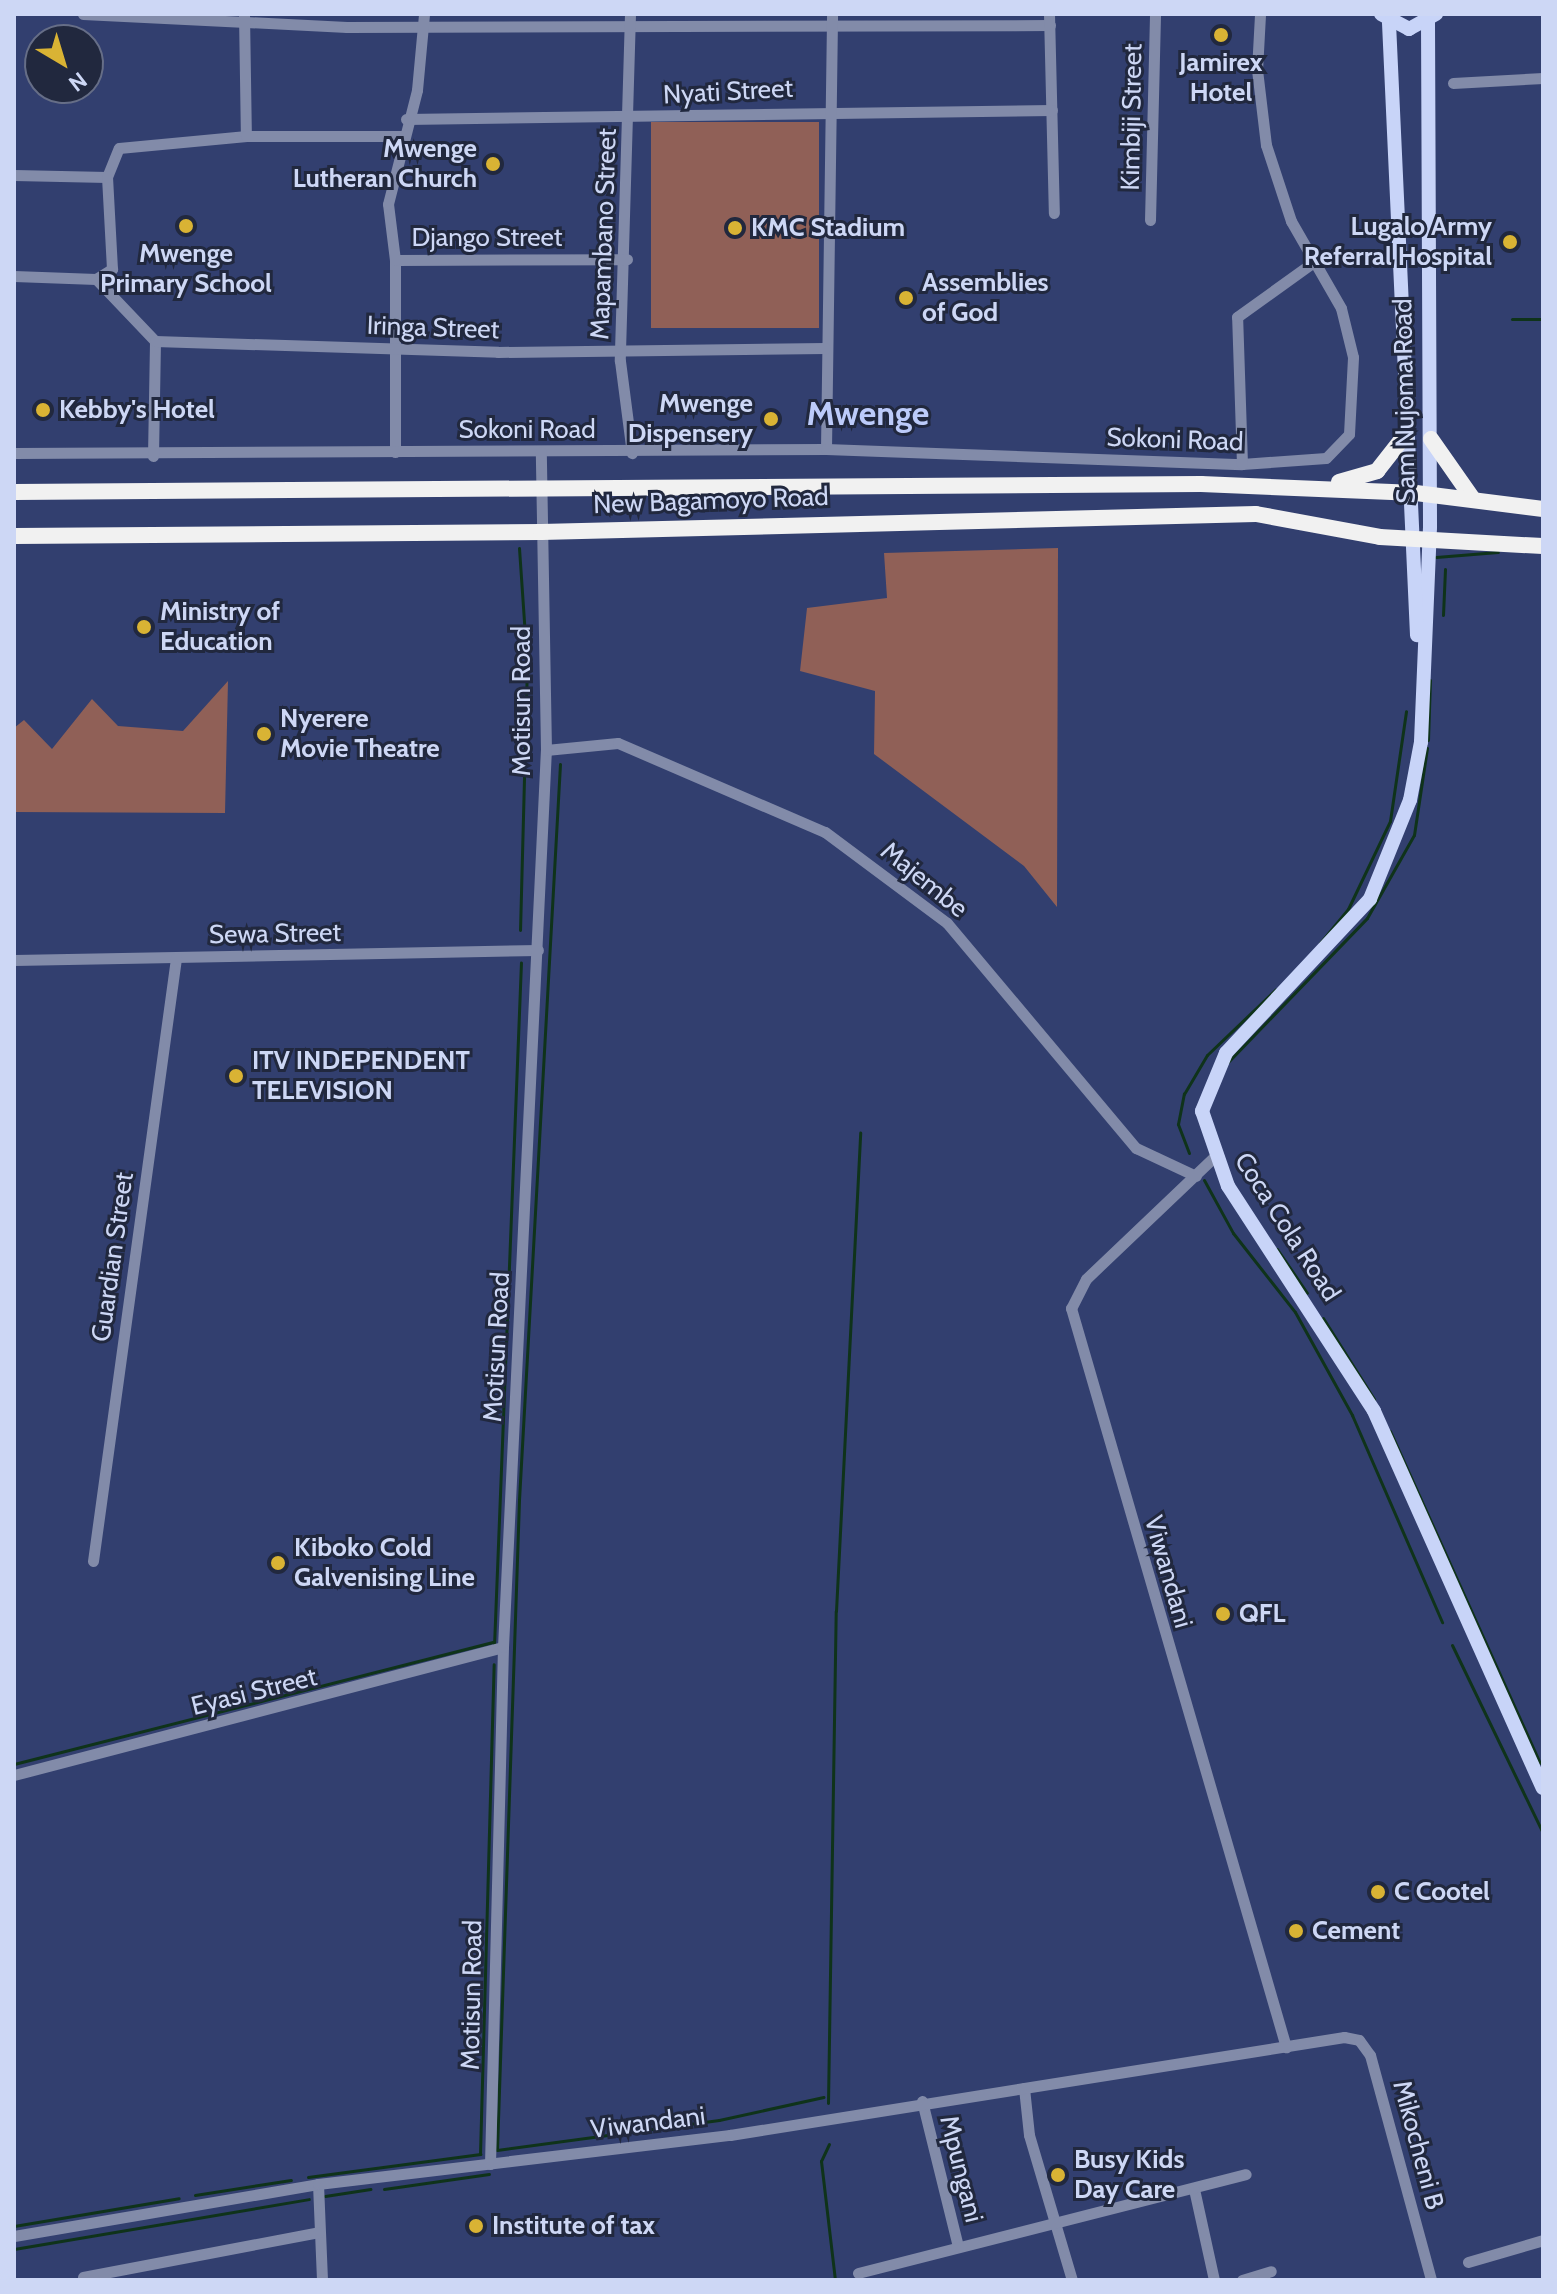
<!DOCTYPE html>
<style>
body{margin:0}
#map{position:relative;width:1557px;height:2294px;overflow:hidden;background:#323f6f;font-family:Cabin,sans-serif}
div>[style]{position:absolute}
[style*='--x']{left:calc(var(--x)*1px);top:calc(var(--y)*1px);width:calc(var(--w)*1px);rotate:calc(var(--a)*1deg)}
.green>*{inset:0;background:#906057;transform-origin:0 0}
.stream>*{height:3px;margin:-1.5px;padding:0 1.5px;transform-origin:1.5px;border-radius:1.5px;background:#0f331a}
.minor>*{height:11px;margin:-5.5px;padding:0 5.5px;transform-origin:5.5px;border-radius:5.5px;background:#828ba9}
.major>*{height:14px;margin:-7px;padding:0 7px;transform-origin:7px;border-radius:7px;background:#c8d4f8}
.highway>*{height:16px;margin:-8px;padding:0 8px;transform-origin:8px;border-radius:8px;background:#f1f1f1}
.dots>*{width:22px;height:22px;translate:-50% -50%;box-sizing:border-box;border:4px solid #21283e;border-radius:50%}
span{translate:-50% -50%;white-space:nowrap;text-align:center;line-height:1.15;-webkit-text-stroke:6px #21283e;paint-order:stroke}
.poi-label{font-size:26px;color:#cdd7f5;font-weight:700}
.right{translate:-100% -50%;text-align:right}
.left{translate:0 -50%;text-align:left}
.street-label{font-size:26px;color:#cdd7f5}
.district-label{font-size:34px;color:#bccbfa;font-weight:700}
.frame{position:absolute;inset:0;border:16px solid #cdd7f5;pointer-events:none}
.north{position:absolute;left:24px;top:24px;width:80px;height:80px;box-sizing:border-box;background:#21283e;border:2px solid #666e87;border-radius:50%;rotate:142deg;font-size:22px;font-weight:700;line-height:32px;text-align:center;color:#cdd7f5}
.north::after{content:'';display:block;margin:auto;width:28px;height:36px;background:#d9b334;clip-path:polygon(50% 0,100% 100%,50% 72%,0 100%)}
</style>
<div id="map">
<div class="green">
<div style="left:651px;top:122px;width:168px;height:206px"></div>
<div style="clip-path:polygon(1058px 548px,1057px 907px,1024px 866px,874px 754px,875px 691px,800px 671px,807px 608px,887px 598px,884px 553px)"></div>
<div style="clip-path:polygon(228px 681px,225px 813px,14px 812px,14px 728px,24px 720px,52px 749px,92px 699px,118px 726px,183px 731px)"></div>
</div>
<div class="stream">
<div style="--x:1512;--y:319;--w:31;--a:0"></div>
<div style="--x:519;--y:548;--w:116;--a:86.1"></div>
<div style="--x:527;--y:664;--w:266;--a:91.5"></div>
<div style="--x:1436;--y:557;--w:62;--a:-4.6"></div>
<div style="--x:1443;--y:615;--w:46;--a:-87.5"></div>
<div style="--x:1428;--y:740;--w:60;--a:-88.1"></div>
<div style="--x:560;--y:764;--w:737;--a:93.19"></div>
<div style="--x:519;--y:1500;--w:650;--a:91.94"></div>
<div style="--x:497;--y:2150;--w:224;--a:-7.7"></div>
<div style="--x:719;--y:2120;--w:107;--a:-12.4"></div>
<div style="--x:1320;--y:943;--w:44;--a:-50.5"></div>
<div style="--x:1348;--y:909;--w:98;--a:-64.5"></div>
<div style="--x:1390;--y:821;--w:111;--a:-81.7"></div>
<div style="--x:1228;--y:1062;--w:200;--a:-46"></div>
<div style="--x:1367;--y:918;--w:95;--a:-60.5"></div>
<div style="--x:1414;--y:835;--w:88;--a:-81.5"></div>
<div style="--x:1189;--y:1153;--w:31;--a:-111"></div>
<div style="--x:1178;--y:1124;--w:31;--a:-79"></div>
<div style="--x:1184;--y:1094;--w:45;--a:-59.5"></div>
<div style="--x:1207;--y:1055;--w:95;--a:-43.7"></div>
<div style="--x:1204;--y:1180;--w:60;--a:61.3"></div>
<div style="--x:1233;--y:1233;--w:100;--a:51.9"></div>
<div style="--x:1295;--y:1312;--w:118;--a:61"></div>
<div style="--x:1352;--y:1415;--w:226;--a:66.5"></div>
<div style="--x:1277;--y:1249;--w:53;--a:55.7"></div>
<div style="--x:1323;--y:1318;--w:96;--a:57.8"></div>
<div style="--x:1390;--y:1431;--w:364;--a:65.7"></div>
<div style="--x:1452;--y:1645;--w:209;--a:64.2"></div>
<div style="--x:494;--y:1646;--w:684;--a:-87.74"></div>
<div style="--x:14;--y:1764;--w:495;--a:-14.3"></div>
<div style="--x:828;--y:2103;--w:492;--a:-89.1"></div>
<div style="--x:836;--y:1611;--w:479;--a:-87.1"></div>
<div style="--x:829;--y:2144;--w:19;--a:115"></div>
<div style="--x:821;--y:2161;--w:120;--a:83.3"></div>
<div style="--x:308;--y:2177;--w:174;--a:-7.6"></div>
<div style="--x:480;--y:2154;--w:490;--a:-88.4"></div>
<div style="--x:384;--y:2189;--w:106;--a:-8.1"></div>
<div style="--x:195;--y:2195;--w:97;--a:-8.9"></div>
<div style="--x:325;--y:2196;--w:46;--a:-8.8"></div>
<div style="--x:14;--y:2226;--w:167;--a:-9.6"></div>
<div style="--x:14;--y:2249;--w:299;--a:-9.6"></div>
</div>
<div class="minor">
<div style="--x:83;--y:14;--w:264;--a:2.8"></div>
<div style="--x:347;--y:27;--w:703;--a:-0.16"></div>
<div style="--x:244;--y:14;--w:122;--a:89.1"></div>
<div style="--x:630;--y:14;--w:347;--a:91.7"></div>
<div style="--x:620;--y:361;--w:93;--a:82.6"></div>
<div style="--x:1049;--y:14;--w:199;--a:88.6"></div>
<div style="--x:1453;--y:83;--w:90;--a:-3.2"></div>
<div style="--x:406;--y:119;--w:646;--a:-0.8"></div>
<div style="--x:14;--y:175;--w:93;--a:1.2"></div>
<div style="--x:1150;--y:220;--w:206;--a:-88.6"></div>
<div style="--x:395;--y:260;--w:232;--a:-0.2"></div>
<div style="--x:14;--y:276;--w:82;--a:2.1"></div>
<div style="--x:96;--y:279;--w:86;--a:46.4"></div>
<div style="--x:96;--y:279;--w:19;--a:-32"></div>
<div style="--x:112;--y:269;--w:92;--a:-93.1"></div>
<div style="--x:107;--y:177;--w:31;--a:-68"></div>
<div style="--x:119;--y:148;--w:128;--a:-5.4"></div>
<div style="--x:246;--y:136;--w:156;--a:0"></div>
<div style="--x:826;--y:449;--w:435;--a:-89.2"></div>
<div style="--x:395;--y:452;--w:192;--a:-90"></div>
<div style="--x:395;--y:260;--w:56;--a:-97.1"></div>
<div style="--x:388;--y:204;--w:118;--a:-75.7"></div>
<div style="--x:417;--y:90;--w:76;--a:-84.7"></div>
<div style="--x:14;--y:453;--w:812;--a:-0.28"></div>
<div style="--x:826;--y:449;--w:416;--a:2.1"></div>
<div style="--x:1242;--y:464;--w:84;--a:-4.1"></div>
<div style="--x:1326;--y:458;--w:33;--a:-46"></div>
<div style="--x:1349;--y:434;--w:77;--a:-87"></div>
<div style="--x:1353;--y:357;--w:50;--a:-103.8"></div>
<div style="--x:1341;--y:308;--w:100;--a:-119.9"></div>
<div style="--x:1291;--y:221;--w:80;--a:-108.2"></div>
<div style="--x:1266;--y:145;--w:76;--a:-96.8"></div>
<div style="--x:1257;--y:70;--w:56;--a:-86.9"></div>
<div style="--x:153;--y:456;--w:115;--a:-89"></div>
<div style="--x:155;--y:341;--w:343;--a:1.8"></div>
<div style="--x:498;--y:352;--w:327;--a:-0.7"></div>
<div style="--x:1242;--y:464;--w:147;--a:-91.9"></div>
<div style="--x:1237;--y:317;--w:96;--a:-35.7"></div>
<div style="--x:546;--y:750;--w:72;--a:-5.6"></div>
<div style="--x:618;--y:743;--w:225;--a:23.3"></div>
<div style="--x:825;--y:832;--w:152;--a:36.7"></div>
<div style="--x:947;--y:923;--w:294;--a:50"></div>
<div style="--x:1136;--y:1148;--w:66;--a:25"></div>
<div style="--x:14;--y:960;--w:524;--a:-1.09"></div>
<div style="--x:1213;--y:1158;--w:175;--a:136.4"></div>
<div style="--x:1086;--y:1279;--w:33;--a:117"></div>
<div style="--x:1071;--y:1308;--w:770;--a:73.78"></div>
<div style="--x:93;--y:1561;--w:609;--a:-82.16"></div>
<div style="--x:14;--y:1775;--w:505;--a:-14.67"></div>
<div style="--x:1024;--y:2088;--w:47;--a:83.9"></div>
<div style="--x:1029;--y:2135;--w:151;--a:73.5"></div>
<div style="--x:922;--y:2101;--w:150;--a:76.1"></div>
<div style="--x:490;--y:2164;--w:517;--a:-88.56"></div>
<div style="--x:503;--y:1647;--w:898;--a:-87.26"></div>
<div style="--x:546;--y:750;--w:298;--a:-91"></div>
<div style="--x:318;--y:2184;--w:96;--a:87.6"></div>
<div style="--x:1194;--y:2189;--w:93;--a:77.6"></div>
<div style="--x:14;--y:2236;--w:308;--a:-9.7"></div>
<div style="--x:318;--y:2184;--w:415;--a:-6.8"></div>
<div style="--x:730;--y:2135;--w:622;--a:-9.07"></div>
<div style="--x:1344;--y:2037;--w:15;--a:11"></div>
<div style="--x:1359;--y:2040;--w:19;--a:54"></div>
<div style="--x:1370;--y:2055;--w:233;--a:74.8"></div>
<div style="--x:1468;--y:2262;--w:78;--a:-16.3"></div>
<div style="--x:858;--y:2273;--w:400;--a:-14.3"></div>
<div style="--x:83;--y:2277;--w:240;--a:-10.8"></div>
<div style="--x:1242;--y:2280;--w:30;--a:-17"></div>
</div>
<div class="major">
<div style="--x:1381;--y:14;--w:32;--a:28"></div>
<div style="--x:1409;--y:29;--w:31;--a:-29"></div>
<div style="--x:1428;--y:22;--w:505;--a:89.77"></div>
<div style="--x:1430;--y:527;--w:215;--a:92.4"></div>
<div style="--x:1421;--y:742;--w:59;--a:100.7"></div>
<div style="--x:1410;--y:800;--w:107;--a:112"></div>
<div style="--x:1370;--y:899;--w:211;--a:133.1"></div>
<div style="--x:1226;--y:1053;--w:63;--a:112.5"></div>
<div style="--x:1202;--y:1111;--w:79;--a:70.9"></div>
<div style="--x:1228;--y:1186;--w:268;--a:57"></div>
<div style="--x:1374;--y:1411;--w:413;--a:65.9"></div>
<div style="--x:1389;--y:23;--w:613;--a:87.38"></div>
</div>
<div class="highway">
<div style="--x:1431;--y:439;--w:73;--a:55"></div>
<div style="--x:1339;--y:482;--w:40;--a:-16"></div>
<div style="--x:1377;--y:471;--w:47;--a:-51.9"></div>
<div style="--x:14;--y:492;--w:1187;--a:-0.39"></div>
<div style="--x:1201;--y:484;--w:215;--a:2.4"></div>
<div style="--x:1416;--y:493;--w:128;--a:7.2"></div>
<div style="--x:14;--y:536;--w:527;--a:-0.43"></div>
<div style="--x:541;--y:532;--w:715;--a:-1.44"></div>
<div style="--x:1256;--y:514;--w:126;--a:10.5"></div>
<div style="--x:1380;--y:537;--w:163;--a:3.2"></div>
</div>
<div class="dots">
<div style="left:1221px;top:35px;background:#d9b334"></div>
<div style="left:493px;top:164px;background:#d9b334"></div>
<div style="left:186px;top:226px;background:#d9b334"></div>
<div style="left:735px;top:228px;background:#d9b334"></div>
<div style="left:1510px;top:242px;background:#d9b334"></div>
<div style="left:906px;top:298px;background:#d9b334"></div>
<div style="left:43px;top:410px;background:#d9b334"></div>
<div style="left:771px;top:419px;background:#d9b334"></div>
<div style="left:144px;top:627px;background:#d9b334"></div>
<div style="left:264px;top:734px;background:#d9b334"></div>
<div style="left:236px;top:1076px;background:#d9b334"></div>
<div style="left:278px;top:1563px;background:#d9b334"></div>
<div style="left:1223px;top:1614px;background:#d9b334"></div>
<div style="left:1378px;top:1892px;background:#d9b334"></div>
<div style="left:1296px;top:1931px;background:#d9b334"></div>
<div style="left:1058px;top:2175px;background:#d9b334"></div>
<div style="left:476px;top:2226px;background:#d9b334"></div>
</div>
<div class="poi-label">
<span style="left:1221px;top:78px">Jamirex<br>Hotel</span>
<span class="right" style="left:477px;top:164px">Mwenge<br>Lutheran Church</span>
<span class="right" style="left:1492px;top:242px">Lugalo Army<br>Referral Hospital</span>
<span class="left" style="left:751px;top:228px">KMC Stadium</span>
<span style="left:186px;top:269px">Mwenge<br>Primary School</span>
<span class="left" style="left:922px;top:298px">Assemblies<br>of God</span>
<span class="right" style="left:753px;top:419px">Mwenge<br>Dispensery</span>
<span class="left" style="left:59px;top:410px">Kebby's Hotel</span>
<span class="left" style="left:160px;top:627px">Ministry of<br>Education</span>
<span class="left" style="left:280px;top:734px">Nyerere<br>Movie Theatre</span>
<span class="left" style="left:252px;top:1076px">ITV INDEPENDENT<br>TELEVISION</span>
<span class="left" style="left:294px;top:1563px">Kiboko Cold<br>Galvenising Line</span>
<span class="left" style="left:1239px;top:1614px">QFL</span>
<span class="left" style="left:1394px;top:1892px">C Cootel</span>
<span class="left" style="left:1312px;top:1931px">Cement</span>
<span class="left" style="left:1074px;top:2175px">Busy Kids<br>Day Care</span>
<span class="left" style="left:492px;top:2226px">Institute of tax</span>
</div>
<div class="street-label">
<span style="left:728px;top:92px;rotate:-3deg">Nyati Street</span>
<span style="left:1132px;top:117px;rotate:-89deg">Kimbiji Street</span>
<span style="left:604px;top:234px;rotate:-88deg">Mapambano Street</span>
<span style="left:487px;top:238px">Django Street</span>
<span style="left:433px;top:328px;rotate:2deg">Iringa Street</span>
<span style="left:1405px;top:401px;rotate:-91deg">Sam Nujoma Road</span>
<span style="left:527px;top:430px">Sokoni Road</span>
<span style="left:1175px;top:440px;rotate:2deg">Sokoni Road</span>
<span style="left:711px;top:501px;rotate:-2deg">New Bagamoyo Road</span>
<span style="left:522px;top:701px;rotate:-90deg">Motisun Road</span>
<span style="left:924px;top:880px;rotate:39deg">Majembe</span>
<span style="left:275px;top:934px;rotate:-1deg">Sewa Street</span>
<span style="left:1287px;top:1227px;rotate:57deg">Coca Cola Road</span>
<span style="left:113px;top:1257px;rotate:-82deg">Guardian Street</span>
<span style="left:497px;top:1347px;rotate:-87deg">Motisun Road</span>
<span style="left:1168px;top:1572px;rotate:74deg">Viwandani</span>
<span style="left:254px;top:1692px;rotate:-14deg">Eyasi Street</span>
<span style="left:472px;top:1995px;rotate:-89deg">Motisun Road</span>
<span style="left:648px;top:2123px;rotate:-7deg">Viwandani</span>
<span style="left:1418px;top:2145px;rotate:75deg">Mikocheni B</span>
<span style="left:961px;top:2169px;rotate:76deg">Mpungani</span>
</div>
<div class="district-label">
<span style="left:868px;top:414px">Mwenge</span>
</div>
<div class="frame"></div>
<div class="north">N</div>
</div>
